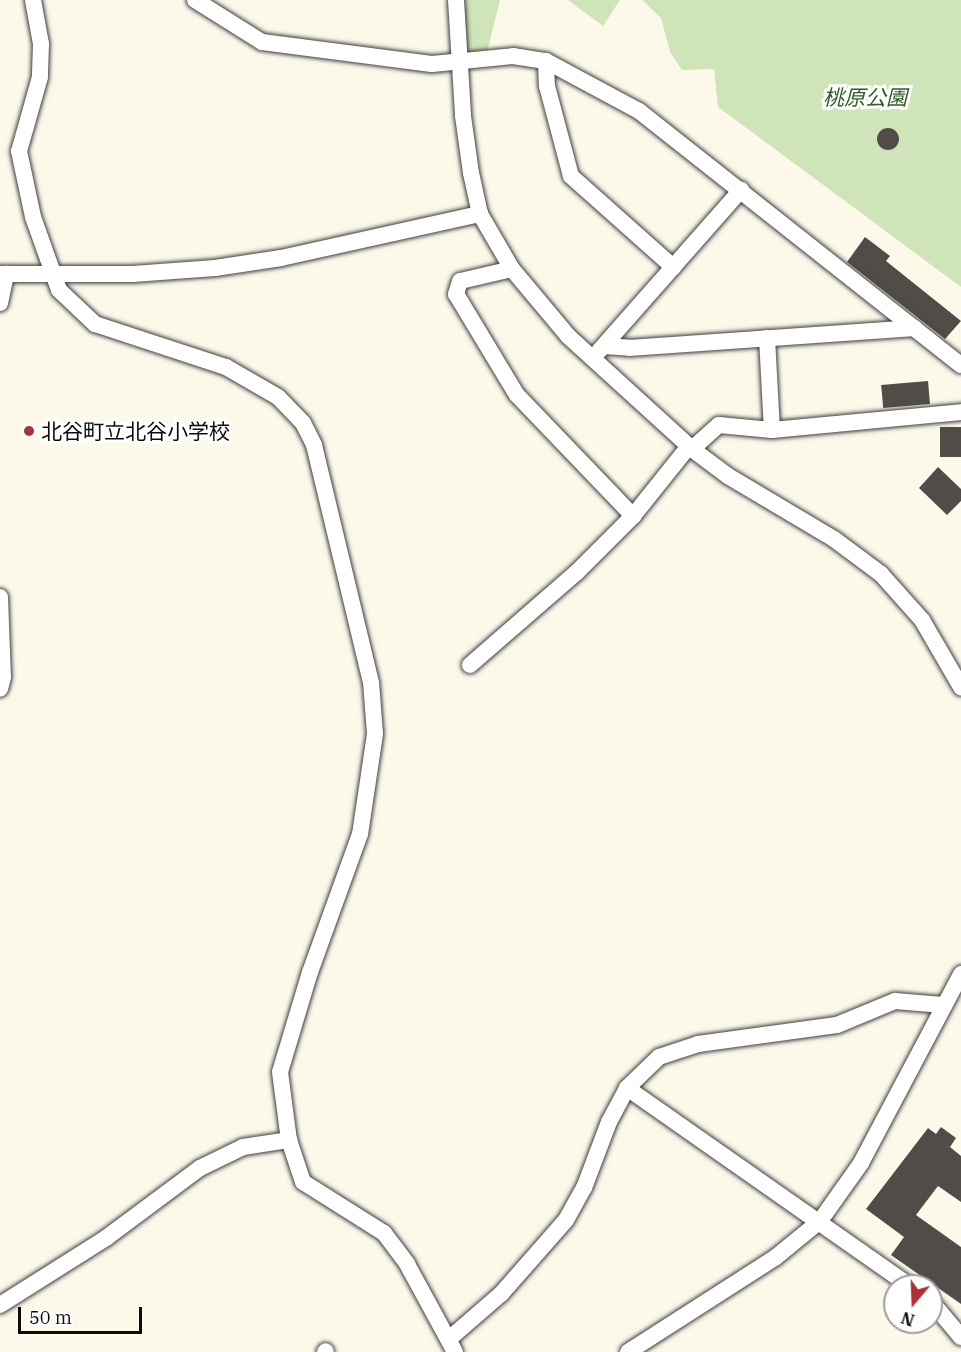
<!DOCTYPE html>
<meta charset="utf-8">
<style>
body{margin:0}
#map{position:relative;width:961px;height:1352px;overflow:hidden;background:#fdf9ea;font-family:"IBM Plex Serif","Noto Sans JP",serif}
div>[style]{position:absolute}
[style*='--x']{left:calc(var(--x)*1px);top:calc(var(--y)*1px);width:calc(var(--w)*1px);rotate:calc(var(--a)*1deg)}
.green>*{inset:0;background:#cfe4b8}
.building>*{inset:0;background:#524c48;transform-origin:0 0}
.round{border-radius:50%}
.roads{filter:drop-shadow(0 0 2px #3e3e3e) drop-shadow(0 0 2px #3e3e3e)}
.minor>*{height:16px;margin:-8px;padding:0 8px;transform-origin:8px;border-radius:8px;background:#fff}
.dots>*{width:16px;height:16px;translate:-50% -50%;box-sizing:border-box;border:3px solid #fff;border-radius:50%}
span{translate:-50% -50%;white-space:nowrap;text-align:center;line-height:1.15;-webkit-text-stroke:6px #fff;paint-order:stroke}
.park-label{font-size:21px;color:#2e5c22;font-style:italic}
.poi-label{font-size:21px;color:#0b0b0b}
.left{translate:0 -50%;text-align:left}
.north{position:absolute;left:883px;top:1274px;width:60px;height:60px;box-sizing:border-box;background:#fff;border:2px solid #9d9d9d;border-radius:50%;rotate:199deg;font-size:16px;font-weight:700;line-height:24px;text-align:center;color:#0b0b0b}
.north::after{content:'';display:block;margin:auto;width:21px;height:27px;background:#ae3036;clip-path:polygon(50% 0,100% 100%,50% 72%,0 100%)}
.scale{position:absolute;left:18px;top:1307px;width:124px;height:27px;box-sizing:border-box;border:3px solid #0b0b0b;border-top:0;padding-left:8px;font-size:18px;line-height:21px;white-space:nowrap;color:#0b0b0b;-webkit-text-stroke:4px #fff;paint-order:stroke}
</style>
<div id="map">
<div class="green">
<div style="clip-path:polygon(456px 0,500px 0,485px 60px,458px 62px)"></div>
<div style="clip-path:polygon(568px 0,620px 0,603px 26px)"></div>
<div style="clip-path:polygon(642px 0,961px 0,961px 287px,718px 107px,714px 69px,682px 70px,670px 52px,661px 18px)"></div>
</div>
<div class="building">
<div class="round" style="left:877px;top:128px;width:22px;height:22px"></div>
<div style="clip-path:polygon(865px 237px,890px 256px,886px 261px,961px 321px,945px 339px,847px 262px)"></div>
<div style="left:928px;top:381px;width:23px;height:47px;rotate:85deg"></div>
<div style="left:961px;top:427px;width:30px;height:21px;rotate:90deg"></div>
<div style="clip-path:polygon(938px 467px,961px 489px,961px 501px,947px 515px,919px 488px)"></div>
<div style="clip-path:polygon(941px 1127px,956px 1138px,950px 1147px,961px 1156px,961px 1202px,938px 1186px,916px 1215px,961px 1247px,961px 1304px,891px 1255px,904px 1237px,866px 1209px,928px 1128px,936px 1134px)"></div>
</div>
<div class="roads">
<div class="minor">
<div style="--x:33;--y:0;--w:45;--a:79.7"></div>
<div style="--x:41;--y:44;--w:33;--a:92"></div>
<div style="--x:40;--y:77;--w:77;--a:105.8"></div>
<div style="--x:19;--y:151;--w:67;--a:78"></div>
<div style="--x:33;--y:217;--w:77;--a:70.4"></div>
<div style="--x:59;--y:290;--w:50;--a:43.4"></div>
<div style="--x:95;--y:324;--w:138;--a:18.2"></div>
<div style="--x:226;--y:367;--w:60;--a:30"></div>
<div style="--x:278;--y:397;--w:36;--a:46"></div>
<div style="--x:303;--y:423;--w:25;--a:63"></div>
<div style="--x:314;--y:445;--w:244;--a:76.5"></div>
<div style="--x:371;--y:682;--w:52;--a:85.6"></div>
<div style="--x:375;--y:734;--w:101;--a:98.5"></div>
<div style="--x:360;--y:834;--w:147;--a:109.9"></div>
<div style="--x:310;--y:972;--w:104;--a:106.7"></div>
<div style="--x:280;--y:1072;--w:69;--a:82.5"></div>
<div style="--x:289;--y:1140;--w:44;--a:71.6"></div>
<div style="--x:303;--y:1182;--w:96;--a:32.2"></div>
<div style="--x:384;--y:1233;--w:39;--a:53"></div>
<div style="--x:407;--y:1264;--w:100;--a:61.4"></div>
<div style="--x:195;--y:0;--w:79;--a:32.1"></div>
<div style="--x:262;--y:42;--w:171;--a:7.4"></div>
<div style="--x:432;--y:64;--w:81;--a:-5.6"></div>
<div style="--x:513;--y:56;--w:33;--a:9"></div>
<div style="--x:546;--y:61;--w:106;--a:28.3"></div>
<div style="--x:639;--y:111;--w:410;--a:38.3"></div>
<div style="--x:456;--y:0;--w:116;--a:86.5"></div>
<div style="--x:463;--y:116;--w:58;--a:82"></div>
<div style="--x:471;--y:173;--w:42;--a:77.6"></div>
<div style="--x:480;--y:214;--w:64;--a:59.8"></div>
<div style="--x:512;--y:269;--w:87;--a:50.1"></div>
<div style="--x:568;--y:336;--w:168;--a:42.3"></div>
<div style="--x:692;--y:449;--w:45;--a:36.9"></div>
<div style="--x:728;--y:476;--w:123;--a:30.7"></div>
<div style="--x:834;--y:539;--w:59;--a:36.7"></div>
<div style="--x:881;--y:574;--w:62;--a:48.3"></div>
<div style="--x:922;--y:620;--w:78;--a:59.8"></div>
<div style="--x:546;--y:61;--w:25;--a:88"></div>
<div style="--x:547;--y:86;--w:93;--a:75.1"></div>
<div style="--x:571;--y:176;--w:137;--a:41.7"></div>
<div style="--x:512;--y:269;--w:53;--a:167"></div>
<div style="--x:460;--y:281;--w:14;--a:107"></div>
<div style="--x:456;--y:294;--w:118;--a:58.9"></div>
<div style="--x:517;--y:395;--w:168;--a:46.2"></div>
<div style="--x:0;--y:274;--w:133;--a:0"></div>
<div style="--x:133;--y:274;--w:82;--a:-4.2"></div>
<div style="--x:215;--y:268;--w:67;--a:-8.6"></div>
<div style="--x:281;--y:258;--w:204;--a:-12.5"></div>
<div style="--x:0;--y:303;--w:30;--a:-78"></div>
<div style="--x:767;--y:338;--w:92;--a:86.9"></div>
<div style="--x:604;--y:346;--w:26;--a:4"></div>
<div style="--x:630;--y:348;--w:285;--a:-4"></div>
<div style="--x:599;--y:351;--w:215;--a:-48.6"></div>
<div style="--x:692;--y:449;--w:36;--a:-42"></div>
<div style="--x:719;--y:425;--w:53;--a:5.4"></div>
<div style="--x:772;--y:430;--w:190;--a:-5.4"></div>
<div style="--x:0;--y:597;--w:80;--a:87.9"></div>
<div style="--x:3;--y:677;--w:12;--a:104"></div>
<div style="--x:470;--y:665;--w:140;--a:-41"></div>
<div style="--x:576;--y:573;--w:81;--a:-45"></div>
<div style="--x:633;--y:516;--w:90;--a:-51.3"></div>
<div style="--x:627;--y:1088;--w:345;--a:35"></div>
<div style="--x:931;--y:1301;--w:47;--a:50.2"></div>
<div style="--x:0;--y:1305;--w:125;--a:-32.3"></div>
<div style="--x:106;--y:1238;--w:117;--a:-36.7"></div>
<div style="--x:200;--y:1168;--w:48;--a:-26"></div>
<div style="--x:243;--y:1147;--w:47;--a:-8.7"></div>
<div style="--x:449;--y:1339;--w:69;--a:-40.9"></div>
<div style="--x:501;--y:1294;--w:98;--a:-48.7"></div>
<div style="--x:566;--y:1220;--w:37;--a:-61"></div>
<div style="--x:584;--y:1188;--w:71;--a:-69.3"></div>
<div style="--x:609;--y:1122;--w:38;--a:-62"></div>
<div style="--x:627;--y:1088;--w:45;--a:-44.1"></div>
<div style="--x:659;--y:1057;--w:41;--a:-18.4"></div>
<div style="--x:698;--y:1044;--w:140;--a:-7.8"></div>
<div style="--x:837;--y:1025;--w:63;--a:-22.5"></div>
<div style="--x:895;--y:1001;--w:48;--a:4.8"></div>
<div style="--x:325;--y:1352;--w:1;--a:-45"></div>
<div style="--x:628;--y:1352;--w:176;--a:-32.7"></div>
<div style="--x:776;--y:1257;--w:57;--a:-39.3"></div>
<div style="--x:820;--y:1221;--w:71;--a:-54.7"></div>
<div style="--x:861;--y:1163;--w:214;--a:-62.1"></div>
</div>
</div>
<div class="dots">
<div style="left:29px;top:431px;background:#ae3036"></div>
</div>
<div class="park-label">
<span style="left:865px;top:97px">桃原公園</span>
</div>
<div class="poi-label">
<span class="left" style="left:41px;top:431px">北谷町立北谷小学校</span>
</div>
<div class="north">N</div>
<div class="scale">50 m</div>
</div>
